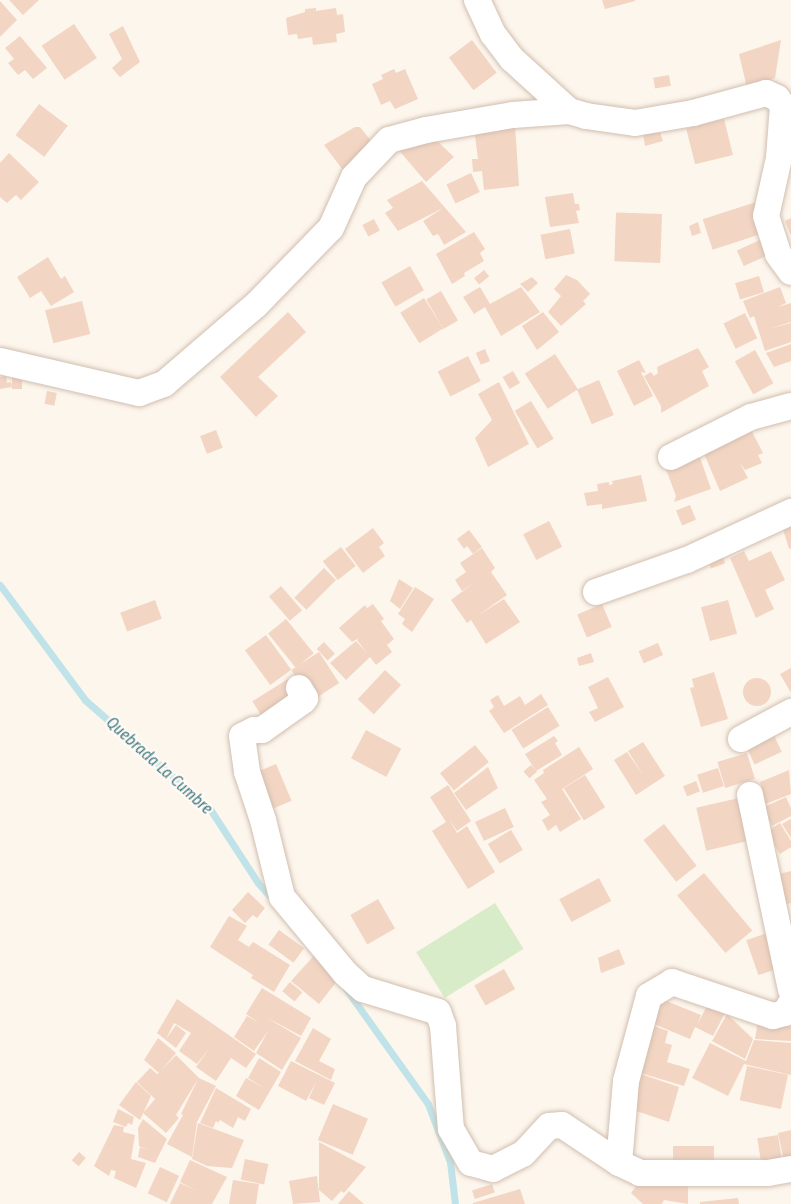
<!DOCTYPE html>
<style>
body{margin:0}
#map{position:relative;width:791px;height:1204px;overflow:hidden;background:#fdf6ec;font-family:"Fira Sans Condensed",sans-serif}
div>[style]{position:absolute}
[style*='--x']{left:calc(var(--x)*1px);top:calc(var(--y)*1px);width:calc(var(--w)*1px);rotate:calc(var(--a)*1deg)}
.green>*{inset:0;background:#d8ecc9;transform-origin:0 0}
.stream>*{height:7px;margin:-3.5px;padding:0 3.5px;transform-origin:3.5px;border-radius:3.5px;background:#bfe3e8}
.building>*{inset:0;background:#f3d5c3;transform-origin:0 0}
.round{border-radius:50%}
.roads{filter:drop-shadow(0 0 2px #d1beb0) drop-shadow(0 0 2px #d1beb0)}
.minor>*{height:26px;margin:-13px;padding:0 13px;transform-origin:13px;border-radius:13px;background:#fff}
span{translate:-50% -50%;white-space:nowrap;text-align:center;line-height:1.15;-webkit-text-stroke:4.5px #fffaf3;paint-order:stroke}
.water-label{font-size:16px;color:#437c86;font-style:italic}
</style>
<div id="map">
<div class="green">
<div style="left:495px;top:903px;width:54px;height:93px;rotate:58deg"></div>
</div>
<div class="stream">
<div style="--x:0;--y:585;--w:143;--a:53.5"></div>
<div style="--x:85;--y:700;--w:166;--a:41.1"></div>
<div style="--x:210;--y:809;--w:88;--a:57"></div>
<div style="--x:258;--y:883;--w:24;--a:48"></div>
<div style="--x:346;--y:989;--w:141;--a:54.5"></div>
<div style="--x:428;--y:1104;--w:62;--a:69.2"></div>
<div style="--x:450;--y:1162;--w:42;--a:83.2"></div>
</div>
<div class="building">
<div style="clip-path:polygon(9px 0,39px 0,23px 15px)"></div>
<div style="clip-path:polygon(602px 0,635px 0,635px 1px,605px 9px)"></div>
<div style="clip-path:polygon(0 1px,17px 20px,0 37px)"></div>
<div style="clip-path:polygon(316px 8px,316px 11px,336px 8px,337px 15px,343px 14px,345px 32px,336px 34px,337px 42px,313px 45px,312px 37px,298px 39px,297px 34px,288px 35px,286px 18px,305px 12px,305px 9px)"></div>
<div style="left:74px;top:24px;width:41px;height:39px;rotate:56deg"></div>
<div style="clip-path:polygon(123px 26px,140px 62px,120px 77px,112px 68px,122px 59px,109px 34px)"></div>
<div style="clip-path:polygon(20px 36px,47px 68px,33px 79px,25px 70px,18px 75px,8px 63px,14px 59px,5px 48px)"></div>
<div style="left:472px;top:40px;width:41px;height:29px;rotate:53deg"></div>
<div style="clip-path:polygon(781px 40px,775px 78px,747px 88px,739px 54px)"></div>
<div style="clip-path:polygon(394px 69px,396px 73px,405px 69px,418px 99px,395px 109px,390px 101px,381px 105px,372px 84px,383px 79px,381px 75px)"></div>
<div style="left:669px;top:75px;width:11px;height:16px;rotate:80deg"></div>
<div style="left:39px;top:104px;width:36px;height:39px;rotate:37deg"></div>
<div style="left:724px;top:119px;width:37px;height:39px;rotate:76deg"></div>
<div style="clip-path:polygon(515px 124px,519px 186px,484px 190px,482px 171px,473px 172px,472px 159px,478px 159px,474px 128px)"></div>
<div style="clip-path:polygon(355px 127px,360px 127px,375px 146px,343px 170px,324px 145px)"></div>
<div style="clip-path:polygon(659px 129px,663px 141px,645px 146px,643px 133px)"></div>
<div style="clip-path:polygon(433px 137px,454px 157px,426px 182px,396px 147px)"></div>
<div style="clip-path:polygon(9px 153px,39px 182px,21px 200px,16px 195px,7px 203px,0 197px,0 163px)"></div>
<div style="left:471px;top:173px;width:21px;height:27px;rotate:65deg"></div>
<div style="clip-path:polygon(422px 181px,466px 232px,444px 245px,438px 234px,433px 236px,423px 221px,443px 208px,398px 231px,385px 213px,393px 208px,387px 200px)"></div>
<div style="clip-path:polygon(573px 193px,575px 204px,579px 204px,580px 210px,576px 211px,579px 223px,550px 227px,545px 197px)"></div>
<div style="left:756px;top:202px;width:32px;height:56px;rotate:72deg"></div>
<div style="left:662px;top:214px;width:49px;height:46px;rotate:92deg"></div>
<div style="clip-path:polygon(791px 218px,791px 236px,785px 221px)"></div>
<div style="left:374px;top:219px;width:13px;height:13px;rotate:63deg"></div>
<div style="clip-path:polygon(698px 222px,701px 233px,692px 236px,689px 226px)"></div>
<div style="left:570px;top:229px;width:25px;height:30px;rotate:79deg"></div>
<div style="clip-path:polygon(474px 232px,485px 249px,480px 253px,484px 261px,464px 273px,465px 276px,452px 284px,436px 254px)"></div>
<div style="left:767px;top:237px;width:17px;height:33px;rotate:66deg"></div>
<div style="clip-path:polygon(48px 257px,61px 279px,65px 276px,74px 292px,51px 306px,41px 291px,30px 298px,17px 277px)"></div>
<div style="left:410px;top:266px;width:28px;height:33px;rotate:60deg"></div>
<div style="left:484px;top:270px;width:8px;height:13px;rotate:50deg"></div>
<div style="clip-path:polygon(566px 275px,577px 280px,590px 294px,583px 301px,586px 304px,561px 326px,548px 312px,561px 296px,554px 289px)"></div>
<div style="left:759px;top:276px;width:17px;height:25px;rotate:73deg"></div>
<div style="clip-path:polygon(532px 277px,538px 283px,528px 292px,520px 284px)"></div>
<div style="clip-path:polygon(480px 287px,490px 304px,521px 287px,540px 312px,501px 336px,485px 307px,474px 314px,463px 297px)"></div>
<div style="clip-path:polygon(780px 287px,786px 303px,778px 307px,791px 303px,791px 322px,768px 329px,791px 323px,791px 342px,765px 351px,754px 316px,750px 318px,743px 301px)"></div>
<div style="left:441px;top:291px;width:34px;height:17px;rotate:60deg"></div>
<div style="left:424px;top:298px;width:36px;height:28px;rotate:58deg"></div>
<div style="left:82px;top:301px;width:34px;height:38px;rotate:76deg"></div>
<div style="clip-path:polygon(288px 312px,306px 332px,258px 377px,278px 396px,256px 417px,220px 377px)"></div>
<div style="clip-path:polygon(543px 312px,559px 332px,537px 350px,522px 326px)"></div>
<div style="left:745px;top:313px;width:28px;height:24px;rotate:64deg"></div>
<div style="clip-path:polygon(791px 344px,791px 361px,774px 367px,766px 353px)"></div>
<div style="clip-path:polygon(698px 348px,709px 367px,702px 371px,709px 386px,661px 413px,661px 406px,644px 376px,651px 372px,654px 376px,658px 373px,657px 367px)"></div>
<div style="left:485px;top:349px;width:13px;height:10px;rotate:67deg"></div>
<div style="left:755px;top:350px;width:38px;height:23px;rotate:61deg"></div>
<div style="left:555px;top:354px;width:42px;height:36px;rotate:57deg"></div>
<div style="left:468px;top:356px;width:28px;height:34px;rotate:63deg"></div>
<div style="clip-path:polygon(639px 360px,646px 373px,641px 372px,653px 396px,634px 406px,617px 371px)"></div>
<div style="left:513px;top:371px;width:14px;height:12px;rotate:60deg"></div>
<div style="clip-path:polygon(6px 376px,7px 383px,11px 382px,12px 387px,0 389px,0 377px)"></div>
<div style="left:12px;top:376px;width:10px;height:13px"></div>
<div style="left:599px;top:380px;width:38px;height:24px;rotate:67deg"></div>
<div style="clip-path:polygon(499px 382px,529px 444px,488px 467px,475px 438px,492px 420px,478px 394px)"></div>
<div style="left:47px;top:391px;width:10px;height:13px;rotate:11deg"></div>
<div style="left:531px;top:401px;width:44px;height:19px;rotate:59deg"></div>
<div style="clip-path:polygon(749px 426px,763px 453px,758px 455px,762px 463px,745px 470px,740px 463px,748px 478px,720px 491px,702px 449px)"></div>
<div style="left:216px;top:430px;width:19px;height:17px;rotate:69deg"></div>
<div style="clip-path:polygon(697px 449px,711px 489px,674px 502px,676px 496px,664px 464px)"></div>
<div style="clip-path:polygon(641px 475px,647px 501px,602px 509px,602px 504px,587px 506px,584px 493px,598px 491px,597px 484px,609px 482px,609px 485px,613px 484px,612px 481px)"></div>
<div style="left:690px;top:505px;width:16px;height:15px;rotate:68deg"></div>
<div style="left:549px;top:521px;width:29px;height:29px;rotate:63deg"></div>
<div style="clip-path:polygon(791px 526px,791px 548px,789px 549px,783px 529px)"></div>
<div style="clip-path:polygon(373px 528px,384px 543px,379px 547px,385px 556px,363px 573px,345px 549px)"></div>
<div style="clip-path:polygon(469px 530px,482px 547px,473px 554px,467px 546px,464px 549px,457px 539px)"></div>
<div style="left:341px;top:547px;width:24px;height:23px;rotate:52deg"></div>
<div style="clip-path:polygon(482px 548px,495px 568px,491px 572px,507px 595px,477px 616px,504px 599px,520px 622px,486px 644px,471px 620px,467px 623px,451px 600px,475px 582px,462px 591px,455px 580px,466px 572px,460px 563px)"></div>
<div style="clip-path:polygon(744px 551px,749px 561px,771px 551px,785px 580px,765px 590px,774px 609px,756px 618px,730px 558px)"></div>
<div style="left:721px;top:552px;width:12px;height:15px;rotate:70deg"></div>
<div style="left:324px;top:568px;width:17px;height:42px;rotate:45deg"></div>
<div style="clip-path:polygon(399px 579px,413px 588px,400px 609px,390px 601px)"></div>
<div style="left:281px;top:586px;width:32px;height:16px;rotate:49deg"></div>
<div style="clip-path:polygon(415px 587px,434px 599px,412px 632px,402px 624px,405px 619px,398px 614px)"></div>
<div style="left:155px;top:600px;width:20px;height:37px;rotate:70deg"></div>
<div style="left:728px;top:600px;width:35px;height:28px;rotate:75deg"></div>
<div style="clip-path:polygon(373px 604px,384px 619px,381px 621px,394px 639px,387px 645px,392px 652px,376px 665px,370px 657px,346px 680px,330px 663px,356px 641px,367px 653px,357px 640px,359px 638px,352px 642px,339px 628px,365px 605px,367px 608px)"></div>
<div style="left:602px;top:604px;width:25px;height:27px;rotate:67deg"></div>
<div style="left:286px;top:619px;width:44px;height:23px;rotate:51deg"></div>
<div style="left:266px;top:635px;width:43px;height:26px;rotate:54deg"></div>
<div style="left:324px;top:642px;width:16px;height:10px;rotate:47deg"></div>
<div style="left:658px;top:643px;width:13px;height:21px;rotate:67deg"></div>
<div style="left:319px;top:652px;width:37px;height:33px;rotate:57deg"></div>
<div style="clip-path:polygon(591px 653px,594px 662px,579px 666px,577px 658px)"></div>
<div style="clip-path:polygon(791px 668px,791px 693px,780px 674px)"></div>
<div style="left:385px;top:670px;width:22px;height:40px;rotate:43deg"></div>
<div style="clip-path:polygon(714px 672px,728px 719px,701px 727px,690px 688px,694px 687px,692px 679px)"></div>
<div style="clip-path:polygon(608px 677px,624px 707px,595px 722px,589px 712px,598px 708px,588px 687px)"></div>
<div class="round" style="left:743px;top:678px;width:28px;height:28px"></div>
<div style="left:288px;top:679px;width:26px;height:42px;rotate:58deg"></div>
<div style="clip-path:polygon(541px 694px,548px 705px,504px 733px,489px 711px,494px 707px,490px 700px,498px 695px,504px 706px,520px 696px,525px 705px)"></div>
<div style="left:548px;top:707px;width:22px;height:43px;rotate:58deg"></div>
<div style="left:366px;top:730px;width:40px;height:32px;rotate:28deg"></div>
<div style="left:772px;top:731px;width:23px;height:30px;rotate:65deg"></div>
<div style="clip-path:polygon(554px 736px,558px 741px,555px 743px,562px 755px,536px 771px,525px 754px)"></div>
<div style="clip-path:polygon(643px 742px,665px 776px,636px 795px,614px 760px,627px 752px,643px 775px,628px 751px)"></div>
<div style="left:475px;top:745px;width:22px;height:45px;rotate:51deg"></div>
<div style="clip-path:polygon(579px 747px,593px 769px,562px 789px,581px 819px,560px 832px,556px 825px,548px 831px,542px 820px,550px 815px,541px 802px,547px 799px,534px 780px,544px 773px,543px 770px)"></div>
<div style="left:747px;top:753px;width:27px;height:31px;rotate:73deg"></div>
<div style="left:276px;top:764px;width:40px;height:21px;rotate:67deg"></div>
<div style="left:531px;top:765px;width:9px;height:10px;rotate:49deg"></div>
<div style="clip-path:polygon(488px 767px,498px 788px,466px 810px,454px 793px)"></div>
<div style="left:718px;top:768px;width:19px;height:22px;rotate:72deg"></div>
<div style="clip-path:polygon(789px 770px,791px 794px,763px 805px,757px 790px,762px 788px,760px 782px)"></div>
<div style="left:585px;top:775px;width:38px;height:25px;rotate:58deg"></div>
<div style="left:696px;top:781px;width:11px;height:14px;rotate:68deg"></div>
<div style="clip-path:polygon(448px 785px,471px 821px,457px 831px,449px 819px,457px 833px,467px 826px,495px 872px,468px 889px,432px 831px,446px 822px,430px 797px)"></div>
<div style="left:743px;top:797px;width:44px;height:48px;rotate:77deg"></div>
<div style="clip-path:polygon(786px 797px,791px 808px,791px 816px,772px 826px,770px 821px,767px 823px,762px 808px)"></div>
<div style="left:505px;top:808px;width:21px;height:33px;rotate:65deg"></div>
<div style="clip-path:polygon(791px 819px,791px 838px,782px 824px)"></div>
<div style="clip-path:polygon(780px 823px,791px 841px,791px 847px,780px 854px,766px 832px)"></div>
<div style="left:664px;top:824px;width:53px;height:26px;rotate:52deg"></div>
<div style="left:511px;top:830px;width:23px;height:27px;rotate:59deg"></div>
<div style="clip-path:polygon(791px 871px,791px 903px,783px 905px,775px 875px)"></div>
<div style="left:704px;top:873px;width:75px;height:35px;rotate:50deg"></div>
<div style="left:599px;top:878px;width:26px;height:45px;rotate:62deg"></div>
<div style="clip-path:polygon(248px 892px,265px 908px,257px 918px,253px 915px,245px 923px,232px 910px)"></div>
<div style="left:378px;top:899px;width:34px;height:32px;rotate:60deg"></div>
<div style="clip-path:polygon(229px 916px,247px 926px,238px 940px,249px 947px,253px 942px,290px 965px,274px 992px,251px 978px,253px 975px,210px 947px)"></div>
<div style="left:279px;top:930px;width:31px;height:18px;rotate:36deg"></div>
<div style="left:770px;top:932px;width:37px;height:25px;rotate:71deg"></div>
<div style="clip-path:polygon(619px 949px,625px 964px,601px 973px,598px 958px)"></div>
<div style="clip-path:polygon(319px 950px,341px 976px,319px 1004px,291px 981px)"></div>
<div style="left:504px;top:969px;width:23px;height:34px;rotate:61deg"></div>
<div style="left:290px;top:982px;width:16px;height:12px;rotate:40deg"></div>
<div style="clip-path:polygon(262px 988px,311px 1018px,301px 1036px,264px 1016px,301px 1038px,282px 1070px,256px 1053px,268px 1031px,254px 1051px,234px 1037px,247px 1016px,260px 1023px,246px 1014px)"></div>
<div style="clip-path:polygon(659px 998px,701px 1015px,697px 1025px,709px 1002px,726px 1011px,713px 1036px,695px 1027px,690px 1039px,649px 1022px)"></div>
<div style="clip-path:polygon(177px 999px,256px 1054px,246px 1068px,231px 1058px,216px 1081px,196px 1067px,211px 1046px,197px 1064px,179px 1051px,191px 1033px,174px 1023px,166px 1039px,176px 1025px,186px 1033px,176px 1048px,157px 1033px)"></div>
<div style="clip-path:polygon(727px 1014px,753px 1039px,745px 1059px,712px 1041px)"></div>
<div style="clip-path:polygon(758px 1021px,791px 1025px,791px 1041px,755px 1039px)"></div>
<div style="clip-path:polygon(651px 1025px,668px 1031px,665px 1043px,672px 1045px,667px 1062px,690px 1069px,684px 1086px,637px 1072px)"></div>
<div style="clip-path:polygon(313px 1028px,331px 1039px,319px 1061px,335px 1069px,331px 1080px,295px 1061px)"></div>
<div style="clip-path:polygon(158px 1038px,176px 1053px,161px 1071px,176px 1055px,199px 1078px,216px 1086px,197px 1122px,192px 1157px,167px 1144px,183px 1115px,181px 1114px,198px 1079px,176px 1115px,179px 1118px,166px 1133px,143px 1113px,155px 1099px,137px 1082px,150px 1068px,157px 1074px,159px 1073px,144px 1060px)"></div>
<div style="clip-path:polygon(754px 1040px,791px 1043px,791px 1075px,744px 1064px,728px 1096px,692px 1078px,710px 1043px,746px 1061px)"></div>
<div style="clip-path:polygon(259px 1058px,281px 1072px,259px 1110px,236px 1096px,246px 1078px,264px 1088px,248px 1078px)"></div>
<div style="clip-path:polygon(291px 1061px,335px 1083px,324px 1105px,309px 1098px,316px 1082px,306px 1101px,278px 1086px)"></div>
<div style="left:747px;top:1066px;width:42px;height:35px;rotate:12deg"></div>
<div style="clip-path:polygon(638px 1073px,679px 1087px,669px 1122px,636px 1111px)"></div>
<div style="clip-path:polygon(136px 1082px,151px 1096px,140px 1120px,119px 1105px)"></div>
<div style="clip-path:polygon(216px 1088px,251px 1109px,245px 1121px,238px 1117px,233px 1128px,220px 1120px,218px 1123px,216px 1121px,213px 1128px,200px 1123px)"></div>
<div style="left:333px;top:1104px;width:38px;height:39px;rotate:23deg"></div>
<div style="clip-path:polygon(118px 1109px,134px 1117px,132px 1125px,128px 1123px,126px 1127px,113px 1122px)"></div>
<div style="clip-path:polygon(143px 1119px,167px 1139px,155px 1163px,138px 1157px,140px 1147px,149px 1150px,139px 1146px,138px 1128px)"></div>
<div style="clip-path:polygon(198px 1123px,244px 1140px,232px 1168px,207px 1166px,192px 1159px)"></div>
<div style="clip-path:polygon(114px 1125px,124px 1127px,123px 1132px,135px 1135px,131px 1159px,146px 1163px,136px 1188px,114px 1178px,116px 1171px,111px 1170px,109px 1176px,94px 1166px)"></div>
<div style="clip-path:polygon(791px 1130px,791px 1164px,785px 1166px,778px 1133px)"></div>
<div style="left:778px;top:1135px;width:26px;height:21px;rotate:81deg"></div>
<div style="clip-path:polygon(319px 1142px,366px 1167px,344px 1193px,341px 1191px,332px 1201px,319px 1190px)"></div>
<div style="left:673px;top:1146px;width:41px;height:20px"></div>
<div style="left:79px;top:1152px;width:9px;height:11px;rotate:41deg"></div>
<div style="left:245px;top:1159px;width:24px;height:21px;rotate:12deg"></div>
<div style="clip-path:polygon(190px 1160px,227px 1177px,212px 1204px,170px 1204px,180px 1183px,197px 1191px,180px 1182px)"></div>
<div style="left:160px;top:1167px;width:21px;height:29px;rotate:25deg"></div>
<div style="clip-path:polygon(317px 1176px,320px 1202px,293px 1204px,289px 1181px)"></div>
<div style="clip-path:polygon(233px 1180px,259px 1184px,256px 1204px,229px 1204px)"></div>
<div style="clip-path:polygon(641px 1180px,688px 1183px,688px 1204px,664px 1200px,662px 1204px,643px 1204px,631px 1193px)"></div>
<div style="left:492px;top:1184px;width:9px;height:21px;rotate:72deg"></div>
<div style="clip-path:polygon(520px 1189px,525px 1204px,473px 1204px,473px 1203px)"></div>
<div style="clip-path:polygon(349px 1191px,364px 1204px,338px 1204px)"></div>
<div style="clip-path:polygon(738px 1198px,739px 1204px,700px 1204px,700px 1202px)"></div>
</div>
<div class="roads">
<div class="minor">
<div style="--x:477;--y:0;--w:38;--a:65"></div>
<div style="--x:493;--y:34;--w:31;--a:53"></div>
<div style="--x:512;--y:59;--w:77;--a:42.4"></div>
<div style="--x:0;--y:361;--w:143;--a:13"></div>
<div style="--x:139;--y:393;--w:27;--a:-20"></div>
<div style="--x:164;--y:384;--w:121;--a:-40.7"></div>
<div style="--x:256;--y:305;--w:107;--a:-45.8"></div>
<div style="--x:331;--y:228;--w:56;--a:-65.7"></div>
<div style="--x:354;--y:177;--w:51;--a:-46.6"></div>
<div style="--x:389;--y:140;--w:38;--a:-15"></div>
<div style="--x:426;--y:130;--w:88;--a:-9.8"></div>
<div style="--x:513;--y:115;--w:56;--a:-4.1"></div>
<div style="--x:569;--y:111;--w:18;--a:16"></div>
<div style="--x:586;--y:116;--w:49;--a:8.1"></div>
<div style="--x:635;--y:123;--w:59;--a:-9.8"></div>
<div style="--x:693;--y:113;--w:76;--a:-15.3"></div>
<div style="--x:766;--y:93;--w:12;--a:24"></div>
<div style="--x:777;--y:98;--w:10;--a:53"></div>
<div style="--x:783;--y:106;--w:52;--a:94.4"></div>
<div style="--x:779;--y:158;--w:59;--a:102.6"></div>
<div style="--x:766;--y:216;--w:40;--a:72"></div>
<div style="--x:778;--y:254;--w:22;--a:54"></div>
<div style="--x:671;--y:457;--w:89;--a:-26.6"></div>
<div style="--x:751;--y:417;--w:41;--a:-15.4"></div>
<div style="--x:596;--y:592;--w:96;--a:-19.4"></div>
<div style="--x:687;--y:560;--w:115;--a:-24.8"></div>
<div style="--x:299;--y:688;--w:12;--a:59"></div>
<div style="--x:305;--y:698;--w:4;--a:124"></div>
<div style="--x:303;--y:701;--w:50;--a:144.7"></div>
<div style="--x:262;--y:730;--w:8;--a:180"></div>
<div style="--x:254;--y:730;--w:13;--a:153"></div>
<div style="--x:242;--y:736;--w:36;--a:82"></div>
<div style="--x:247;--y:772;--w:51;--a:71.6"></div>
<div style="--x:263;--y:820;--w:79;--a:76.1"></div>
<div style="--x:282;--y:897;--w:99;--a:50.3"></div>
<div style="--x:345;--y:973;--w:24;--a:42"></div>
<div style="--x:363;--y:989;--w:78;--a:17"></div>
<div style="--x:438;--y:1012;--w:15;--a:70"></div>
<div style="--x:443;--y:1026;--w:103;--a:85.6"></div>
<div style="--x:451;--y:1129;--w:39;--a:60"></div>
<div style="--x:471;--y:1163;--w:23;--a:15"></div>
<div style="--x:493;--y:1169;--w:34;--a:-27"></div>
<div style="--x:523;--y:1154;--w:38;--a:-47"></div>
<div style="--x:549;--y:1126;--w:13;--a:-4"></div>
<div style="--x:562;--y:1125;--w:69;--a:33.7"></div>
<div style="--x:619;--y:1163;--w:23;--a:25"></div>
<div style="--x:640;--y:1173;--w:128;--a:0"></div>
<div style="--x:768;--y:1173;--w:23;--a:-10"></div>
<div style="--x:741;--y:739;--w:57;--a:-28.4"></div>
<div style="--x:750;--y:795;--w:199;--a:78.1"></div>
<div style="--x:619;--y:1163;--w:82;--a:-85.1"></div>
<div style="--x:626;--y:1081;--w:88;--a:-74.9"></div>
<div style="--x:649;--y:996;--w:27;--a:-31"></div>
<div style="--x:672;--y:982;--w:107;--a:18.6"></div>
<div style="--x:773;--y:1016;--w:12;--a:-14"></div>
<div style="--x:785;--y:1013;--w:12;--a:-59"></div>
</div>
</div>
<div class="water-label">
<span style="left:159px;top:766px;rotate:42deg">Quebrada La Cumbre</span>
</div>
</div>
